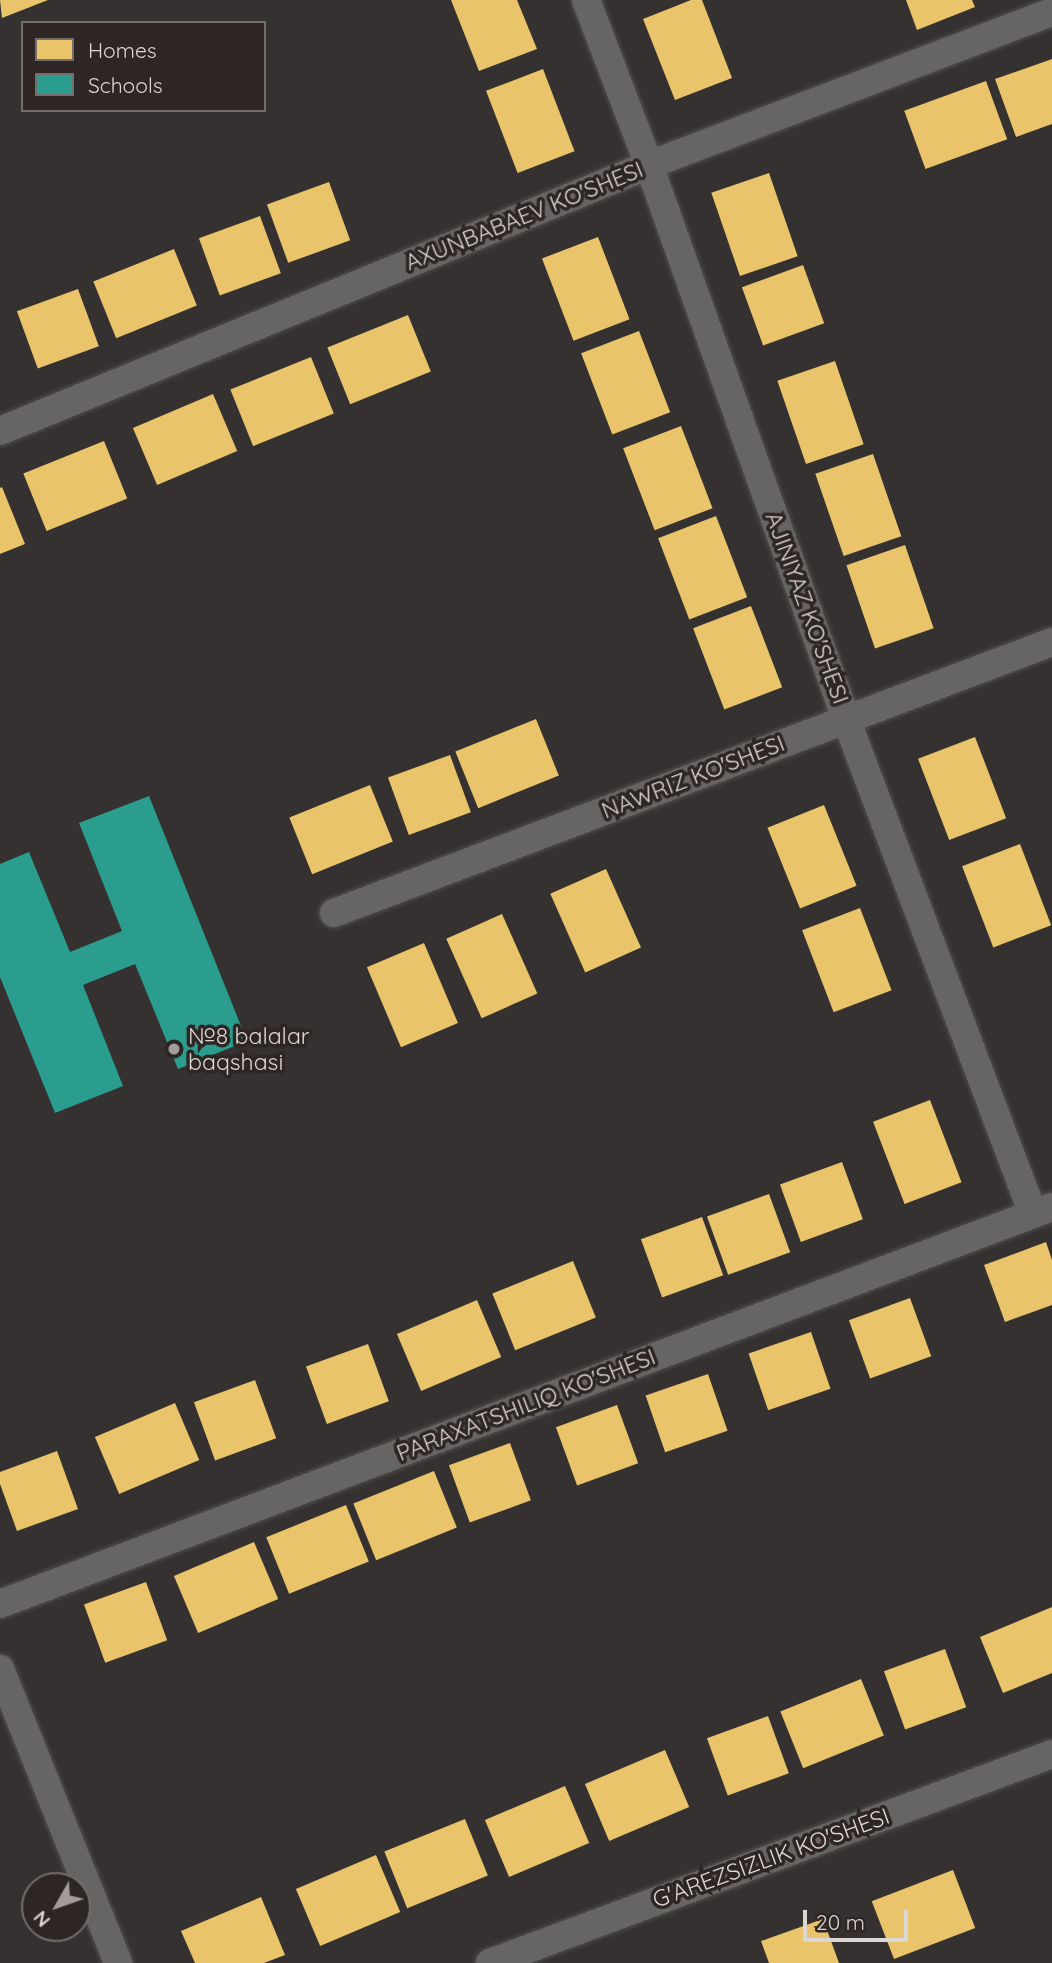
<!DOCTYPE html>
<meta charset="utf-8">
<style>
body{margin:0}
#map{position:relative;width:1052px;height:1963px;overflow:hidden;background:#353130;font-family:Quicksand,sans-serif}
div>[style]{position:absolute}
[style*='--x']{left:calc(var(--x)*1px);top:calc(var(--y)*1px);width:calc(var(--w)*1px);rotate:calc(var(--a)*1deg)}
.homes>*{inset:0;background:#e9c46a;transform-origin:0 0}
.schools>*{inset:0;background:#2a9d8f}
.roads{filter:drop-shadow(0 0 2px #524f4e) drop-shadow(0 0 2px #524f4e)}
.street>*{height:28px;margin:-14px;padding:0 14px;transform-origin:14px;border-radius:14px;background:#676564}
.dots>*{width:19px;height:19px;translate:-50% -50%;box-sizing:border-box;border:4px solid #2d2624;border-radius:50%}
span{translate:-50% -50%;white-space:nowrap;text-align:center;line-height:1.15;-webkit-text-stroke:7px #2d2624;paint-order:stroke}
.street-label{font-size:23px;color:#dcd7d5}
.poi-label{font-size:23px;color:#dcd7d5}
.left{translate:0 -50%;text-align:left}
.legend{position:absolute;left:21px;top:21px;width:245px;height:91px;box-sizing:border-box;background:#2d2624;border:2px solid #736d6b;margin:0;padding:9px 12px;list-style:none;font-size:21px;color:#dcd7d5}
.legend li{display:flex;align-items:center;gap:14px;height:35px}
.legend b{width:35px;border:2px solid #736d6b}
.north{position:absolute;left:21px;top:1872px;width:70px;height:70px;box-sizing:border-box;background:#2d2624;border:2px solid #736d6b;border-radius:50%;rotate:230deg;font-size:19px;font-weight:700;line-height:28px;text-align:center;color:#dcd7d5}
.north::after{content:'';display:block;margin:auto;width:24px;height:32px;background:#a29d9b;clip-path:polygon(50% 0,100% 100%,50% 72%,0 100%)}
.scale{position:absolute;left:803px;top:1910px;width:105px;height:32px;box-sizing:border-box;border:4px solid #dcd7d5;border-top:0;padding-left:9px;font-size:21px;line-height:24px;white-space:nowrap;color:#dcd7d5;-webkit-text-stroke:5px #2d2624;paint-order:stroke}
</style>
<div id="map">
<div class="homes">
<div style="clip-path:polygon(0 0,48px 0,2px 18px)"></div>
<div style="clip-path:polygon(451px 0,517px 0,537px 49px,479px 71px)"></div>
<div style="clip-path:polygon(691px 0,702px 0,732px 78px,675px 100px,643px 19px)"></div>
<div style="clip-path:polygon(906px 0,972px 0,975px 7px,917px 30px)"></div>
<div style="clip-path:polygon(1052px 59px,1052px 124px,1016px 137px,995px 79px)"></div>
<div style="left:543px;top:69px;width:88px;height:61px;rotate:69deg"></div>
<div style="left:986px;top:81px;width:62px;height:87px;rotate:70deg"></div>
<div style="left:769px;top:173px;width:88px;height:61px;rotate:71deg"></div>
<div style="left:329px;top:182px;width:62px;height:66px;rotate:70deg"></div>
<div style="left:260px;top:216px;width:61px;height:65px;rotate:70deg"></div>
<div style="left:598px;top:237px;width:88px;height:60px;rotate:69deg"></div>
<div style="left:174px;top:249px;width:61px;height:87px;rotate:68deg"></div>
<div style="left:803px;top:265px;width:62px;height:65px;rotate:70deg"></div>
<div style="left:78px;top:289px;width:61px;height:65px;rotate:70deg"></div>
<div style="left:408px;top:315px;width:61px;height:87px;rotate:68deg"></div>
<div style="left:639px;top:331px;width:87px;height:62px;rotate:69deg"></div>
<div style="left:311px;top:357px;width:61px;height:87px;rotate:68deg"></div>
<div style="left:835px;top:361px;width:88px;height:61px;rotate:71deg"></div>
<div style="left:213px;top:394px;width:62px;height:87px;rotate:67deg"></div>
<div style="left:681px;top:426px;width:88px;height:62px;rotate:69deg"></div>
<div style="left:104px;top:441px;width:62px;height:87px;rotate:68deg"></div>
<div style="left:873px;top:454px;width:87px;height:61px;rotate:71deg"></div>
<div style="clip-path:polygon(2px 487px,25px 544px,0 554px,0 488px)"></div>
<div style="left:716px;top:516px;width:87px;height:62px;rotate:69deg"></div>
<div style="left:905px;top:545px;width:88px;height:62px;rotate:71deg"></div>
<div style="left:751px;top:606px;width:87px;height:62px;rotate:69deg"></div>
<div style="left:536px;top:719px;width:61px;height:87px;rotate:68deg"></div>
<div style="left:975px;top:737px;width:87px;height:61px;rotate:69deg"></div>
<div style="left:450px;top:755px;width:61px;height:66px;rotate:70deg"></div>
<div style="left:370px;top:785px;width:61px;height:87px;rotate:68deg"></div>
<div style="left:824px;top:805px;width:87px;height:61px;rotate:68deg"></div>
<div style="left:1020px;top:844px;width:87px;height:62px;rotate:69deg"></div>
<div style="left:606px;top:869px;width:86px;height:61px;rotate:66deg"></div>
<div style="left:860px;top:908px;width:88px;height:62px;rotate:69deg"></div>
<div style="left:502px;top:914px;width:87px;height:61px;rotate:66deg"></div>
<div style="left:424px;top:943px;width:87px;height:62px;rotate:67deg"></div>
<div style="left:930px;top:1100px;width:88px;height:61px;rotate:69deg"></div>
<div style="left:842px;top:1162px;width:61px;height:66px;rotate:70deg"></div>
<div style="left:769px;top:1194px;width:62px;height:66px;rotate:70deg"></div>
<div style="left:702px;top:1217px;width:62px;height:65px;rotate:70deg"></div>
<div style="clip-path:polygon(1046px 1242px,1052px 1260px,1052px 1305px,1005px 1322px,984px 1265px)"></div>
<div style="left:573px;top:1261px;width:61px;height:87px;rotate:68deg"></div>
<div style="left:910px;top:1298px;width:62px;height:65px;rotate:70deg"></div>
<div style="left:477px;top:1300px;width:62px;height:87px;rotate:67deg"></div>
<div style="left:811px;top:1332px;width:60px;height:66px;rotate:71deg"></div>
<div style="left:368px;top:1344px;width:61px;height:66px;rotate:70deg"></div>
<div style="left:708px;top:1374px;width:60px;height:66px;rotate:71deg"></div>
<div style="left:255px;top:1380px;width:62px;height:65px;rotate:70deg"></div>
<div style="left:175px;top:1403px;width:62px;height:87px;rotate:67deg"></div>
<div style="left:617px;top:1405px;width:62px;height:65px;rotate:70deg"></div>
<div style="left:510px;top:1443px;width:61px;height:65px;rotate:70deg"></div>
<div style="clip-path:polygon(57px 1451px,78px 1509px,17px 1531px,0 1484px,0 1472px)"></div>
<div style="left:434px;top:1471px;width:61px;height:87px;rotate:68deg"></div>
<div style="left:346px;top:1505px;width:61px;height:86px;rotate:68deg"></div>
<div style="left:254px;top:1542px;width:62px;height:87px;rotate:67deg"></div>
<div style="left:146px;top:1582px;width:62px;height:66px;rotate:70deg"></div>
<div style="clip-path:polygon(1052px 1607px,1052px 1673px,1003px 1693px,980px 1637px)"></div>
<div style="left:945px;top:1649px;width:62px;height:65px;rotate:70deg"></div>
<div style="left:861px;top:1679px;width:61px;height:87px;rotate:68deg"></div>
<div style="left:768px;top:1716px;width:61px;height:65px;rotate:70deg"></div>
<div style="left:665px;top:1750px;width:62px;height:87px;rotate:67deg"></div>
<div style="left:565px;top:1786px;width:62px;height:87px;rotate:67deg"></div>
<div style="left:465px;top:1819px;width:61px;height:87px;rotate:68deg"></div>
<div style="left:376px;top:1855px;width:62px;height:87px;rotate:67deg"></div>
<div style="left:953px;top:1870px;width:62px;height:87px;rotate:69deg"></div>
<div style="clip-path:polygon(261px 1897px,285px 1955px,264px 1963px,195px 1963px,181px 1931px)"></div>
<div style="clip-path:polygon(823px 1919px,839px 1963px,769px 1963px,761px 1941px)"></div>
</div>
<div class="schools">
<div style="clip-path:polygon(149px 796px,247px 1041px,178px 1069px,135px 964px,83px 985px,123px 1086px,55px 1113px,0 977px,0 864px,29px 852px,70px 952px,122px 931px,79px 823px)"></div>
</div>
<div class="roads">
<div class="street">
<div style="--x:586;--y:0;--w:177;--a:69.1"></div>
<div style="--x:649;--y:165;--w:588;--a:70.42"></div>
<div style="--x:846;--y:719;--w:529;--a:69.3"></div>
<div style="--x:0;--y:431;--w:701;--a:-22.29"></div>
<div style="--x:649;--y:165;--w:431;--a:-20.8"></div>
<div style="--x:334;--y:913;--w:767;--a:-20.68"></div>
<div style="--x:0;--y:1604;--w:1124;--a:-20.68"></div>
<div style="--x:0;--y:1669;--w:317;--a:68.1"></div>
<div style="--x:490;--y:1963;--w:600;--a:-20.4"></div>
</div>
</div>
<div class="dots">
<div style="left:174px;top:1049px;background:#a29d9b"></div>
</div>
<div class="street-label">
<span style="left:524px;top:216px;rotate:-22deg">AXUNBABAEV KO'SHESI</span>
<span style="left:807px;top:608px;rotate:70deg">AJINIYAZ KO'SHESI</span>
<span style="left:693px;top:777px;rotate:-21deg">NAWRIZ KO'SHESI</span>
<span style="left:526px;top:1405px;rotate:-21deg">PARAXATSHILIQ KO'SHESI</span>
<span style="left:771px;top:1858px;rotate:-20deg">G'AREZSIZLIK KO'SHESI</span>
</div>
<div class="poi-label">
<span class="left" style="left:188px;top:1049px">№8 balalar<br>baqshasi</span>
</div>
<ul class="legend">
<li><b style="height:19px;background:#e9c46a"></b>Homes</li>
<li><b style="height:19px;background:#2a9d8f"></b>Schools</li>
</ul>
<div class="north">N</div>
<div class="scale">20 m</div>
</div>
